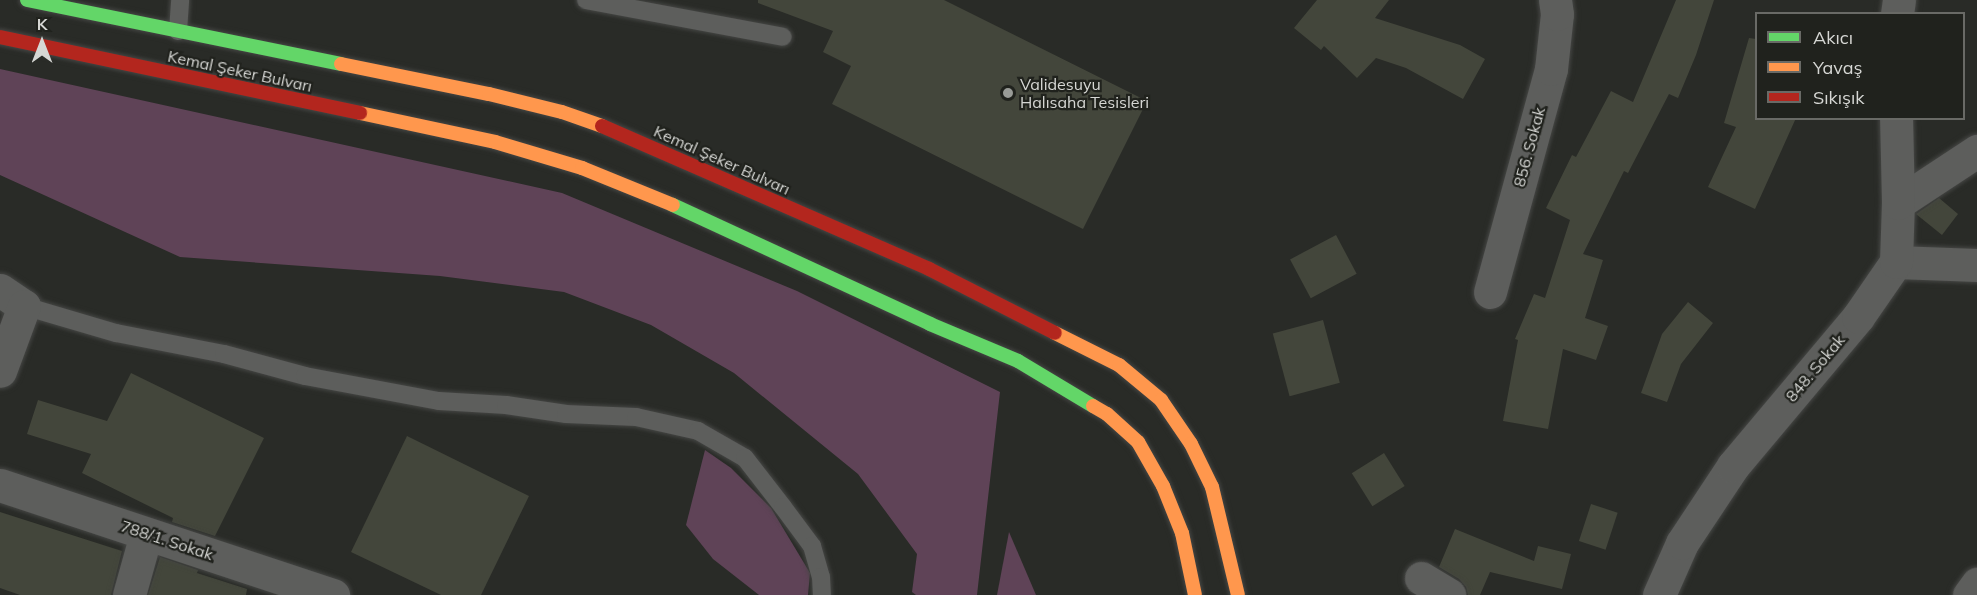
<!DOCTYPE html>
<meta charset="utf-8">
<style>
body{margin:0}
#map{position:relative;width:1977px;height:595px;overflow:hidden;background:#292b27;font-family:Mulish,sans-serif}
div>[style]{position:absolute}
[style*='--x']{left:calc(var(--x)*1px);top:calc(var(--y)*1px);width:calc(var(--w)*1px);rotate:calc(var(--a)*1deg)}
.green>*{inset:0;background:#5f4357}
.building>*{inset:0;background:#43463b;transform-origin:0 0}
.roads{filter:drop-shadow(0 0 2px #454644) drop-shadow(0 0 2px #454644)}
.lane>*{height:18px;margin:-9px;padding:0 9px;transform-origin:9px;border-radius:9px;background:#5d5e5c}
.street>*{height:33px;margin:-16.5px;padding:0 16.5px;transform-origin:16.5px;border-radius:16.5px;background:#5d5e5c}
.fast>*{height:14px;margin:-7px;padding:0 7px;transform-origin:7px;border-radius:7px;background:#63d668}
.slow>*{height:14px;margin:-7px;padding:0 7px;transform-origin:7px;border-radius:7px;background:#ff974d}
.jam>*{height:14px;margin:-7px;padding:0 7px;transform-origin:7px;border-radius:7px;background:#b3261e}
.dots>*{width:16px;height:16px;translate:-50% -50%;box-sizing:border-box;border:3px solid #20221d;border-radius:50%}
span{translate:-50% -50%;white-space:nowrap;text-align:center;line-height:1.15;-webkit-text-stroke:4.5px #20221d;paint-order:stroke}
.street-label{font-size:16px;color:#d6d7d4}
.poi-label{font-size:16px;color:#d6d7d4}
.left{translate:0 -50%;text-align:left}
.legend{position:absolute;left:1755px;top:12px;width:210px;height:108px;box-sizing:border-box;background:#20221d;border:2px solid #696a66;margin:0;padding:8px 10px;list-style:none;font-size:18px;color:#d6d7d4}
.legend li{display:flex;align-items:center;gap:12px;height:30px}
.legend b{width:30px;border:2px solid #696a66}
.north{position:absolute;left:12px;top:12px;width:60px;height:60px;-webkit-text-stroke:4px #20221d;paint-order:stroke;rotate:0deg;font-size:16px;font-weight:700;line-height:24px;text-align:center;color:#d6d7d4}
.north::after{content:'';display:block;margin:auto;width:21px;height:27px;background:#d6d7d4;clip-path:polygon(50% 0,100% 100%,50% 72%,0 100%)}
</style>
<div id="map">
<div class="green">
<div style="clip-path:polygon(0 69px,562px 193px,797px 291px,1000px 392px,977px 595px,916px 595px,912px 592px,917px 554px,858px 474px,734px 373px,651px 325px,564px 292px,440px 276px,180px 257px,0 175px)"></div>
<div style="clip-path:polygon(705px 450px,731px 468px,771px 508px,810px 573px,808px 595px,759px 595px,713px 559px,686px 525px)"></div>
<div style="clip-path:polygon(1009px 532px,1036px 595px,997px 595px)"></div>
</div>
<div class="building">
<div style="clip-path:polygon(758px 0,944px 0,1147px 101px,1083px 229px,832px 104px,851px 66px,823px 52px,833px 31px,758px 3px)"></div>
<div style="clip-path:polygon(1317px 0,1389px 0,1375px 18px,1460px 45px,1485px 59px,1463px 99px,1406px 68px,1376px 58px,1357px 78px,1324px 46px,1321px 50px,1294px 28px)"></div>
<div style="clip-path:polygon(1676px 0,1714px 0,1696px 55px,1678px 98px,1669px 94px,1628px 173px,1624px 171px,1583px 254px,1603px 260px,1585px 318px,1608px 326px,1596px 360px,1563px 349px,1548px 429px,1503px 421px,1518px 340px,1515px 339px,1534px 294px,1545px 298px,1570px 220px,1546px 208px,1572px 155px,1576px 157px,1611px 91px,1633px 102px)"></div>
<div style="clip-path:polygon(1749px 38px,1756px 39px,1756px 118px,1796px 118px,1755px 209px,1708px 187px,1736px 127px,1724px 123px)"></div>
<div style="clip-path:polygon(1939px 198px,1958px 214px,1942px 235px,1916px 214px)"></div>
<div style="left:1336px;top:235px;width:44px;height:52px;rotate:62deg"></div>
<div style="clip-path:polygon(1688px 302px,1713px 323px,1681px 364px,1667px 402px,1641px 393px,1662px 334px)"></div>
<div style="left:1323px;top:320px;width:65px;height:52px;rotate:75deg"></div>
<div style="clip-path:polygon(131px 373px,264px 438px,215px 536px,172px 522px,173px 518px,82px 473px,91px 454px,27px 434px,38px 400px,107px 421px)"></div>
<div style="clip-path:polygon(407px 436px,529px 496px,481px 595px,441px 595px,351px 552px)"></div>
<div style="left:1384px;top:453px;width:39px;height:38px;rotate:58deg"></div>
<div style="left:1591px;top:504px;width:28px;height:39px;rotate:18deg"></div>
<div style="clip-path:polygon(0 512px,122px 551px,111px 595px,20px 595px,0 588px)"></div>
<div style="clip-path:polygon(1455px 529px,1534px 561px,1538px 546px,1571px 554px,1562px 589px,1490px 572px,1480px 595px,1468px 595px,1466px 587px,1459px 579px,1439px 567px)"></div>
<div style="clip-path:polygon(160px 557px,198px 570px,197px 573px,247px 589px,246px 595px,148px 595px)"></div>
</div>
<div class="roads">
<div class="lane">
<div style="--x:586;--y:0;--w:200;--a:10.6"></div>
<div style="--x:178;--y:31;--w:31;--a:-86"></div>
<div style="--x:24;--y:306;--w:96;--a:16.4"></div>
<div style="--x:116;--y:333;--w:110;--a:11"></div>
<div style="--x:224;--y:354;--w:84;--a:15.2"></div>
<div style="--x:305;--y:376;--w:136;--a:10.6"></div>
<div style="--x:439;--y:401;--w:67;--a:3.4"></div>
<div style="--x:506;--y:405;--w:61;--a:8.5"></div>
<div style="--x:566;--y:414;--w:70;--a:2.5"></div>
<div style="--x:636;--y:417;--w:64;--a:12.7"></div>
<div style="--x:698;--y:431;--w:54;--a:29.9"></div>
<div style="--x:745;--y:458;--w:62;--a:52.2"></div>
<div style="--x:783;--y:507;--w:49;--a:53.4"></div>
<div style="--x:812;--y:546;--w:32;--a:74"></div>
<div style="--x:821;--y:577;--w:18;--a:87"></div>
</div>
<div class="street">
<div style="--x:1897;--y:14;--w:14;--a:-82"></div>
<div style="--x:1898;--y:203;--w:95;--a:-33.4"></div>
<div style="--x:1896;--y:262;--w:81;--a:2.1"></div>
<div style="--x:0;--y:290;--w:29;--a:34"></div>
<div style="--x:24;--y:306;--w:69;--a:110.3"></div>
<div style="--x:1490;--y:292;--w:231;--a:-74.7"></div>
<div style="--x:1551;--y:69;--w:55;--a:-83.8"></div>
<div style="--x:1557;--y:14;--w:14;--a:-98"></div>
<div style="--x:0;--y:485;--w:351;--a:18.3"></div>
<div style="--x:1421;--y:578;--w:33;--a:31"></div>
<div style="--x:129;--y:595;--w:63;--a:-74.4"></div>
<div style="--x:1659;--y:595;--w:57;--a:-66.1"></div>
<div style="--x:1682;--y:543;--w:92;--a:-56.5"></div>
<div style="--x:1733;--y:466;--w:194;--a:-50"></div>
<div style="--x:1858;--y:317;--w:67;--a:-55.4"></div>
<div style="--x:1896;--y:262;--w:59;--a:-88.1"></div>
<div style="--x:1898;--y:203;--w:85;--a:-91.3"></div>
<div style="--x:1969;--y:595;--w:14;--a:-54"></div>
</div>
<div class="fast">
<div style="--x:27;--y:0;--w:320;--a:11.5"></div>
<div style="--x:673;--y:205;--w:283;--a:24.8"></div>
<div style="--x:930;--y:324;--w:95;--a:22.8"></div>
<div style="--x:1018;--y:361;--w:87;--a:31"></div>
</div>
<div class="slow">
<div style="--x:341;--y:64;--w:151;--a:11.5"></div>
<div style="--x:489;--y:94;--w:75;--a:13.9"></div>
<div style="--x:562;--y:112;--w:42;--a:19.3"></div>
<div style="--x:360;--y:113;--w:138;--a:12.1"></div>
<div style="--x:495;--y:142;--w:91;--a:16.6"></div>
<div style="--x:582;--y:168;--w:98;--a:22.1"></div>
<div style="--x:1055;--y:333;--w:72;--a:26.6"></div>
<div style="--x:1119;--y:365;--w:55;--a:39.8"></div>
<div style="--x:1161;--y:400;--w:53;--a:55.7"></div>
<div style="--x:1191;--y:444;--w:48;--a:64"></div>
<div style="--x:1212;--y:487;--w:111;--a:76.5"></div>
<div style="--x:1093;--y:406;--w:16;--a:30"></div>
<div style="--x:1107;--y:414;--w:42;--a:42.1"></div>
<div style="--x:1138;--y:442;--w:51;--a:60.4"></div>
<div style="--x:1163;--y:486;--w:51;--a:68"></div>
<div style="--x:1182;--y:533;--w:63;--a:78.2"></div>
</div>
<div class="jam">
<div style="--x:0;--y:37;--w:368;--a:11.9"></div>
<div style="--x:602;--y:126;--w:357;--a:23.6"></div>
<div style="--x:929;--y:269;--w:141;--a:26.9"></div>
</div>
</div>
<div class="dots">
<div style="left:1008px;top:93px;background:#999b97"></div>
</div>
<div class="street-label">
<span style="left:240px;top:71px;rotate:12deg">Kemal Şeker Bulvarı</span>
<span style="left:1529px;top:147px;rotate:-75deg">856. Sokak</span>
<span style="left:722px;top:160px;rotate:24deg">Kemal Şeker Bulvarı</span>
<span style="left:1815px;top:368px;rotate:-50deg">848. Sokak</span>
<span style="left:167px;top:540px;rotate:18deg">788/1. Sokak</span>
</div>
<div class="poi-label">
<span class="left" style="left:1020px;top:93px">Validesuyu<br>Halısaha Tesisleri</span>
</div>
<ul class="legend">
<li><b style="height:8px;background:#63d668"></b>Akıcı</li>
<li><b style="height:8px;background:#ff974d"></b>Yavaş</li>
<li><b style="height:8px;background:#b3261e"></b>Sıkışık</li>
</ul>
<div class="north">K</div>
</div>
